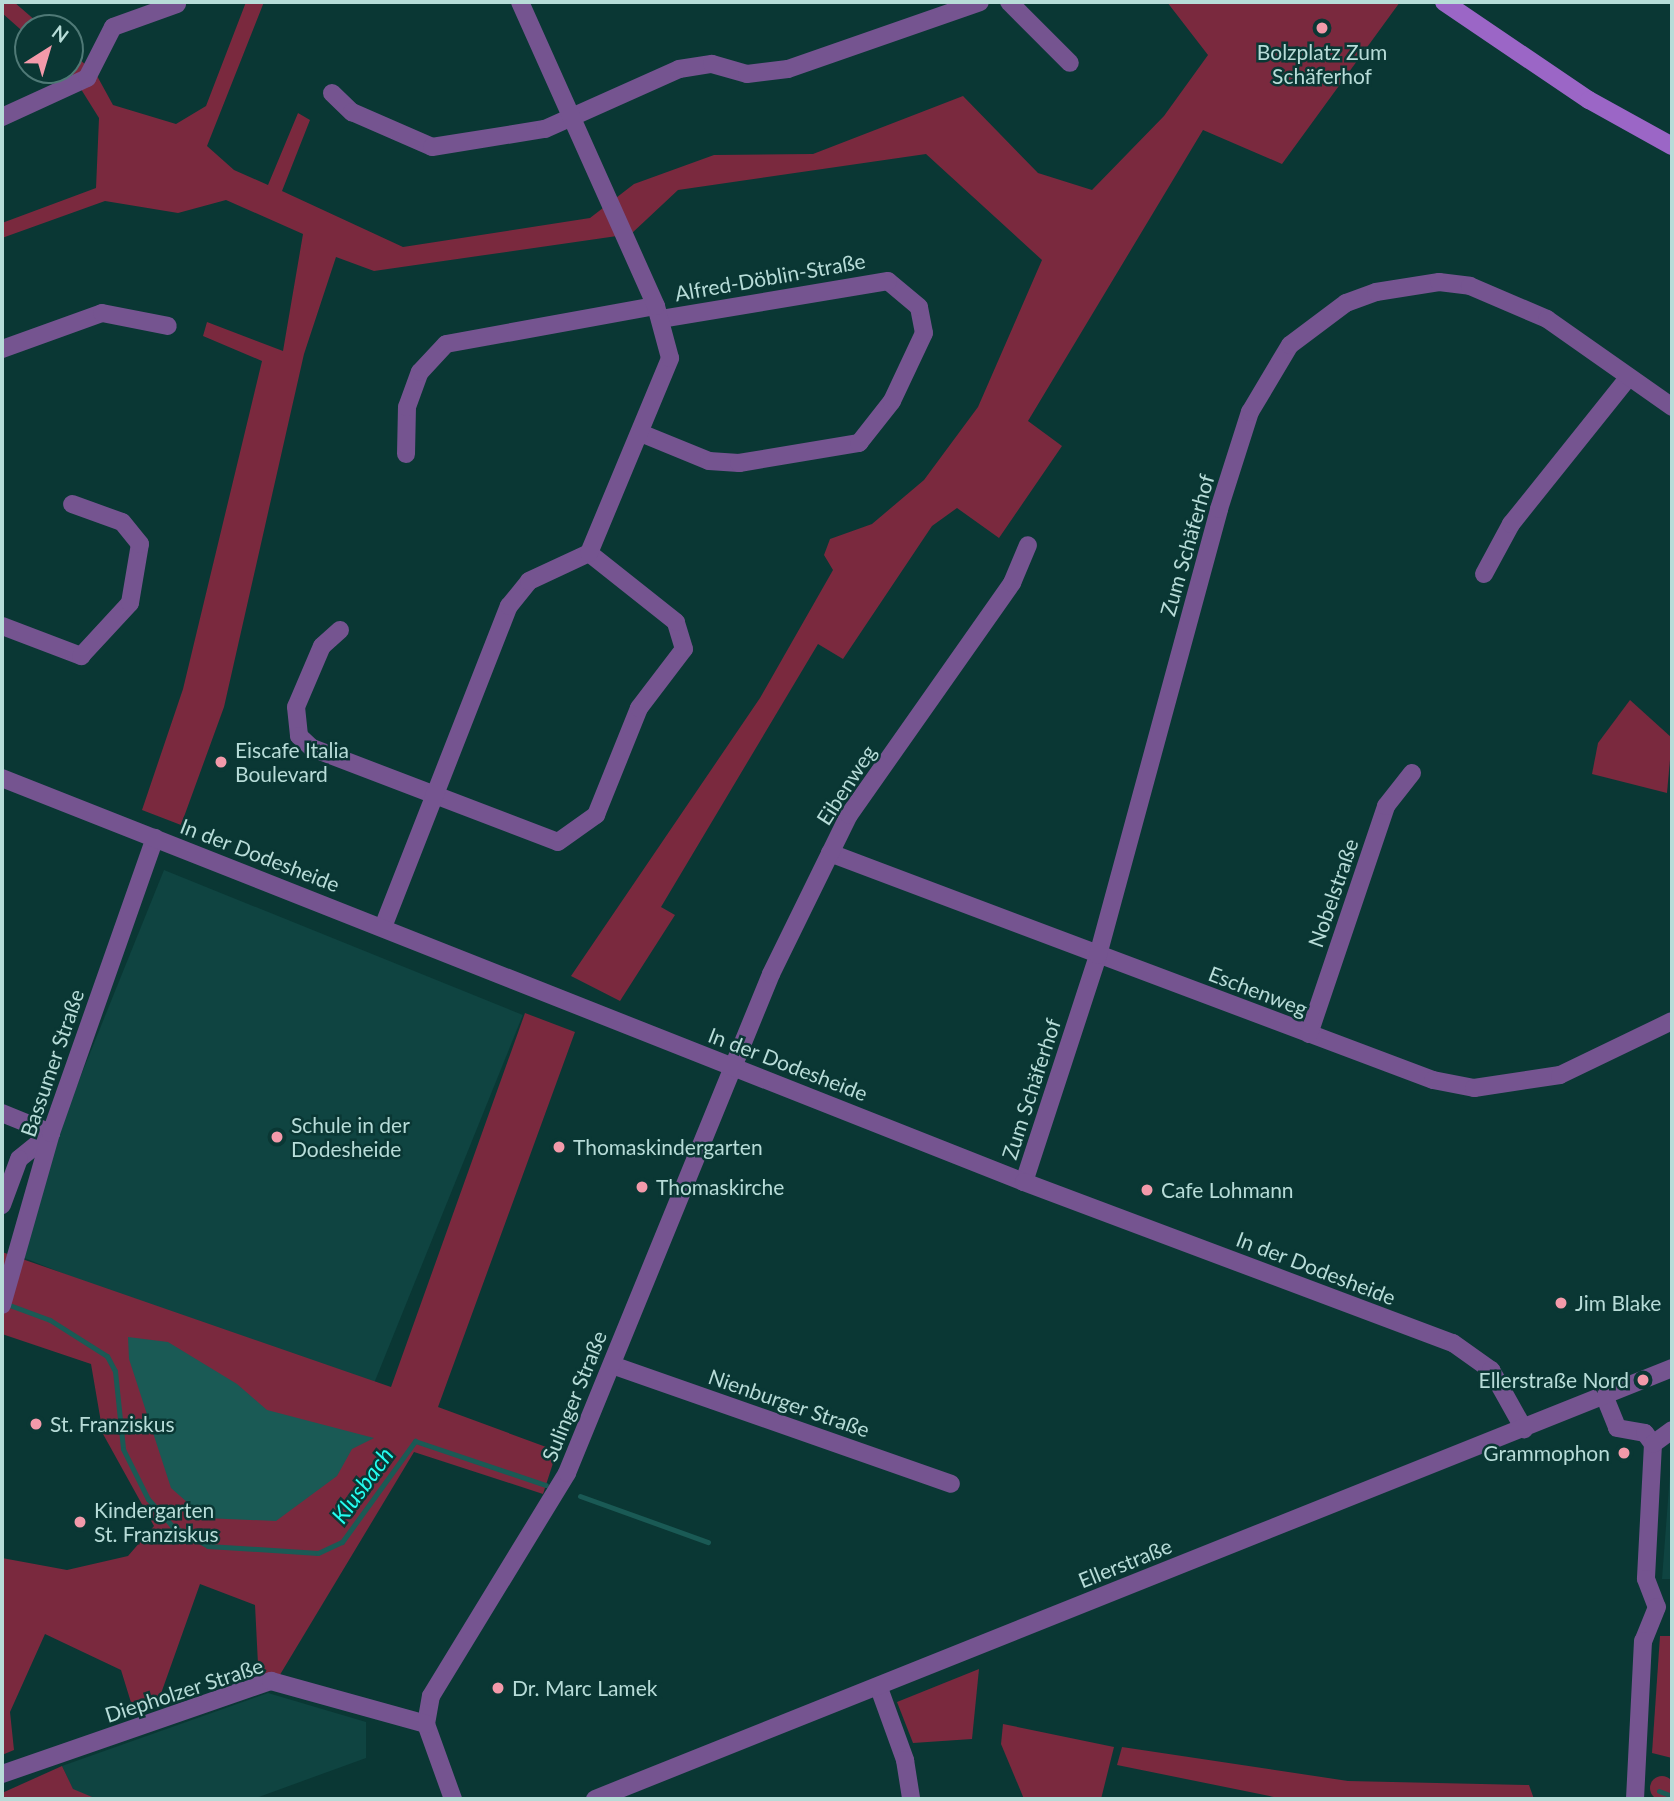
<!DOCTYPE html>
<meta charset="utf-8">
<style>
body{margin:0}
#map{position:relative;width:1674px;height:1801px;overflow:hidden;background:#0a3734;font-family:Lato,sans-serif}
div>[style]{position:absolute}
[style*='--x']{left:calc(var(--x)*1px);top:calc(var(--y)*1px);width:calc(var(--w)*1px);rotate:calc(var(--a)*1deg)}
.built>*{inset:0;background:#0f4441;transform-origin:0 0}
.green>*{inset:0;background:#7a293e}
.round{border-radius:50%}
.water>*{inset:0;background:#1a5a55}
.stream>*{height:5px;margin:-2.5px;padding:0 2.5px;transform-origin:2.5px;border-radius:2.5px;background:#1a5a55}
.minor>*{height:18px;margin:-9px;padding:0 9px;transform-origin:9px;border-radius:9px;background:#755490}
.tertiary>*{height:18px;margin:-9px;padding:0 9px;transform-origin:9px;border-radius:9px;background:#755490}
.secondary>*{height:18px;margin:-9px;padding:0 9px;transform-origin:9px;border-radius:9px;background:#9b66c6}
.dots>*{width:19px;height:19px;translate:-50% -50%;box-sizing:border-box;border:4px solid #0a3734;border-radius:50%}
span{translate:-50% -50%;white-space:nowrap;text-align:center;line-height:1.15;-webkit-text-stroke:5px #0a3734;paint-order:stroke}
.poi-label{font-size:21px;color:#b7dcd8}
.left{translate:0 -50%;text-align:left}
.right{translate:-100% -50%;text-align:right}
.street-label{font-size:21px;color:#b7dcd8}
.water-label{font-size:23px;color:#24fcef;font-style:italic}
.frame{position:absolute;inset:0;border:4px solid #b7dcd8;pointer-events:none}
.north{position:absolute;left:14px;top:14px;width:70px;height:70px;box-sizing:border-box;background:#0a3734;border:2px solid #4f7976;border-radius:50%;rotate:37deg;font-size:19px;font-weight:700;line-height:28px;text-align:center;color:#b7dcd8}
.north::after{content:'';display:block;margin:auto;width:24px;height:32px;background:#f39aaa;clip-path:polygon(50% 0,100% 100%,50% 72%,0 100%)}
</style>
<div id="map">
<div class="built">
<div style="left:164px;top:870px;width:387px;height:412px;rotate:22deg"></div>
<div style="clip-path:polygon(1672px 1448px,1672px 1579px,1662px 1579px)"></div>
<div style="clip-path:polygon(268px 1693px,366px 1722px,366px 1758px,253px 1799px,97px 1799px,73px 1790px,62px 1766px)"></div>
</div>
<div class="green">
<div style="clip-path:polygon(2px 2px,14px 2px,44px 28px,28px 28px,28px 36px,2px 13px)"></div>
<div style="clip-path:polygon(246px 2px,264px 2px,207px 146px,234px 170px,268px 185px,298px 113px,310px 120px,282px 191px,403px 247px,590px 218px,634px 184px,714px 155px,813px 154px,963px 96px,1038px 173px,1092px 190px,1164px 116px,1208px 55px,1167px 2px,1400px 2px,1282px 164px,1203px 130px,1028px 421px,1062px 446px,999px 538px,957px 508px,932px 526px,843px 659px,818px 644px,661px 907px,675px 915px,620px 1001px,571px 976px,760px 698px,833px 570px,824px 555px,830px 539px,872px 524px,924px 480px,978px 407px,1042px 260px,926px 154px,678px 190px,631px 234px,374px 271px,336px 257px,304px 354px,224px 707px,181px 825px,142px 810px,183px 689px,262px 361px,203px 336px,207px 322px,283px 351px,303px 234px,226px 200px,178px 213px,105px 201px,2px 238px,2px 223px,96px 188px,99px 118px,69px 70px,70px 51px,96px 74px,113px 105px,176px 124px,206px 106px)"></div>
<div style="clip-path:polygon(1630px 700px,1672px 738px,1667px 793px,1592px 774px,1598px 743px)"></div>
<div style="clip-path:polygon(525px 1013px,575px 1032px,438px 1407px,557px 1451px,543px 1494px,414px 1452px,278px 1678px,259px 1684px,255px 1605px,200px 1584px,158px 1702px,133px 1709px,121px 1670px,45px 1634px,10px 1712px,14px 1750px,2px 1755px,2px 1558px,67px 1570px,128px 1556px,154px 1526px,103px 1434px,91px 1364px,2px 1334px,2px 1252px,391px 1387px)"></div>
<div style="clip-path:polygon(1660px 1636px,1672px 1636px,1672px 1758px,1652px 1753px)"></div>
<div style="clip-path:polygon(979px 1669px,972px 1739px,913px 1743px,897px 1702px)"></div>
<div style="clip-path:polygon(1003px 1724px,1114px 1747px,1101px 1799px,1024px 1799px,1001px 1744px)"></div>
<div style="clip-path:polygon(1122px 1747px,1348px 1781px,1529px 1785px,1534px 1799px,1284px 1799px,1117px 1765px)"></div>
<div style="clip-path:polygon(62px 1766px,73px 1789px,97px 1799px,2px 1799px,2px 1793px)"></div>
<div class="round" style="left:1650px;top:1776px;width:24px;height:24px"></div>
</div>
<div class="water">
<div style="clip-path:polygon(128px 1337px,168px 1342px,237px 1384px,267px 1410px,374px 1438px,352px 1449px,337px 1476px,276px 1521px,205px 1518px,171px 1488px,129px 1359px)"></div>
</div>
<div class="stream">
<div style="--x:4;--y:1303;--w:49;--a:20.3"></div>
<div style="--x:50;--y:1320;--w:67;--a:32.3"></div>
<div style="--x:107;--y:1356;--w:17;--a:62"></div>
<div style="--x:115;--y:1371;--w:78;--a:84.1"></div>
<div style="--x:123;--y:1449;--w:56;--a:63.4"></div>
<div style="--x:148;--y:1499;--w:36;--a:48"></div>
<div style="--x:172;--y:1526;--w:41;--a:29.1"></div>
<div style="--x:208;--y:1546;--w:110;--a:3.6"></div>
<div style="--x:318;--y:1553;--w:26;--a:-25"></div>
<div style="--x:342;--y:1542;--w:125;--a:-54.1"></div>
<div style="--x:415;--y:1441;--w:138;--a:18.6"></div>
<div style="--x:580;--y:1496;--w:136;--a:19.8"></div>
<div style="--x:1659;--y:1791;--w:14;--a:21"></div>
</div>
<div class="minor">
<div style="--x:1009;--y:2;--w:86;--a:45"></div>
<div style="--x:332;--y:93;--w:28;--a:44"></div>
<div style="--x:352;--y:112;--w:87;--a:23.6"></div>
<div style="--x:432;--y:147;--w:114;--a:-9.1"></div>
<div style="--x:545;--y:129;--w:147;--a:-24.1"></div>
<div style="--x:679;--y:69;--w:33;--a:-9"></div>
<div style="--x:712;--y:64;--w:36;--a:16"></div>
<div style="--x:747;--y:74;--w:41;--a:-7"></div>
<div style="--x:788;--y:69;--w:203;--a:-19.2"></div>
<div style="--x:2;--y:117;--w:94;--a:-24.6"></div>
<div style="--x:87;--y:78;--w:57;--a:-63"></div>
<div style="--x:113;--y:27;--w:68;--a:-19.8"></div>
<div style="--x:2;--y:349;--w:106;--a:-19.8"></div>
<div style="--x:102;--y:313;--w:67;--a:11.1"></div>
<div style="--x:643;--y:434;--w:71;--a:22.2"></div>
<div style="--x:709;--y:461;--w:30;--a:4"></div>
<div style="--x:739;--y:463;--w:122;--a:-9.5"></div>
<div style="--x:859;--y:443;--w:53;--a:-51.8"></div>
<div style="--x:892;--y:401;--w:75;--a:-64.8"></div>
<div style="--x:924;--y:333;--w:26;--a:-101"></div>
<div style="--x:919;--y:307;--w:40;--a:-140"></div>
<div style="--x:888;--y:281;--w:231;--a:170.5"></div>
<div style="--x:406;--y:454;--w:47;--a:-88.8"></div>
<div style="--x:407;--y:407;--w:37;--a:-70"></div>
<div style="--x:420;--y:372;--w:38;--a:-47"></div>
<div style="--x:446;--y:344;--w:213;--a:-10.3"></div>
<div style="--x:1484;--y:574;--w:57;--a:-61.6"></div>
<div style="--x:1511;--y:524;--w:187;--a:-51.3"></div>
<div style="--x:2;--y:626;--w:85;--a:20.8"></div>
<div style="--x:81;--y:656;--w:72;--a:-47.2"></div>
<div style="--x:130;--y:603;--w:60;--a:-80.4"></div>
<div style="--x:140;--y:544;--w:28;--a:-129"></div>
<div style="--x:122;--y:522;--w:53;--a:-160.2"></div>
<div style="--x:340;--y:630;--w:24;--a:138"></div>
<div style="--x:322;--y:646;--w:66;--a:113.1"></div>
<div style="--x:296;--y:707;--w:29;--a:84"></div>
<div style="--x:299;--y:736;--w:18;--a:43"></div>
<div style="--x:312;--y:748;--w:263;--a:20.9"></div>
<div style="--x:558;--y:842;--w:47;--a:-35.4"></div>
<div style="--x:596;--y:815;--w:115;--a:-68.1"></div>
<div style="--x:639;--y:708;--w:74;--a:-52.7"></div>
<div style="--x:684;--y:649;--w:28;--a:-107"></div>
<div style="--x:676;--y:622;--w:111;--a:-141.6"></div>
<div style="--x:830;--y:853;--w:644;--a:20.63"></div>
<div style="--x:1433;--y:1080;--w:42;--a:11"></div>
<div style="--x:1474;--y:1088;--w:87;--a:-8.6"></div>
<div style="--x:1560;--y:1075;--w:124;--a:-25.7"></div>
<div style="--x:383;--y:927;--w:345;--a:-68.6"></div>
<div style="--x:509;--y:606;--w:32;--a:-51"></div>
<div style="--x:529;--y:581;--w:66;--a:-25"></div>
<div style="--x:589;--y:553;--w:211;--a:-67.4"></div>
<div style="--x:670;--y:358;--w:54;--a:-105.1"></div>
<div style="--x:656;--y:306;--w:333;--a:-114.1"></div>
<div style="--x:1309;--y:1034;--w:241;--a:-71.3"></div>
<div style="--x:1386;--y:806;--w:42;--a:-51.8"></div>
<div style="--x:2;--y:1113;--w:53;--a:22.2"></div>
<div style="--x:51;--y:1133;--w:41;--a:140.9"></div>
<div style="--x:19;--y:1159;--w:49;--a:110.3"></div>
<div style="--x:1024;--y:1182;--w:239;--a:-71.9"></div>
<div style="--x:1098;--y:955;--w:462;--a:-74.8"></div>
<div style="--x:1219;--y:509;--w:102;--a:-72.3"></div>
<div style="--x:1250;--y:412;--w:78;--a:-59.2"></div>
<div style="--x:1290;--y:345;--w:70;--a:-36.9"></div>
<div style="--x:1346;--y:303;--w:32;--a:-20"></div>
<div style="--x:1376;--y:292;--w:64;--a:-9"></div>
<div style="--x:1439;--y:282;--w:31;--a:7"></div>
<div style="--x:1470;--y:286;--w:84;--a:23.2"></div>
<div style="--x:1547;--y:319;--w:153;--a:35.1"></div>
<div style="--x:2;--y:1305;--w:179;--a:-74.1"></div>
<div style="--x:51;--y:1133;--w:313;--a:-70.6"></div>
<div style="--x:612;--y:1365;--w:359;--a:19.3"></div>
<div style="--x:1604;--y:1395;--w:35;--a:68"></div>
<div style="--x:1617;--y:1428;--w:28;--a:10"></div>
<div style="--x:1645;--y:1433;--w:14;--a:54"></div>
<div style="--x:1653;--y:1444;--w:135;--a:93"></div>
<div style="--x:1646;--y:1579;--w:30;--a:69"></div>
<div style="--x:1657;--y:1607;--w:37;--a:112"></div>
<div style="--x:1643;--y:1641;--w:158;--a:92.9"></div>
<div style="--x:1653;--y:1444;--w:24;--a:-36"></div>
<div style="--x:879;--y:1688;--w:77;--a:70.1"></div>
<div style="--x:905;--y:1760;--w:39;--a:81"></div>
<div style="--x:426;--y:1724;--w:28;--a:-80"></div>
<div style="--x:431;--y:1696;--w:261;--a:-58.6"></div>
<div style="--x:567;--y:1473;--w:539;--a:-67.76"></div>
<div style="--x:771;--y:974;--w:177;--a:-63.9"></div>
<div style="--x:849;--y:815;--w:284;--a:-54.9"></div>
<div style="--x:1012;--y:583;--w:41;--a:-67.2"></div>
<div style="--x:426;--y:1724;--w:80;--a:70.2"></div>
<div style="--x:2;--y:1774;--w:285;--a:-19.1"></div>
<div style="--x:271;--y:1681;--w:161;--a:15.5"></div>
</div>
<div class="tertiary">
<div style="--x:2;--y:778;--w:1099;--a:21.57"></div>
<div style="--x:1024;--y:1182;--w:458;--a:20.6"></div>
<div style="--x:1453;--y:1343;--w:47;--a:35.4"></div>
<div style="--x:1491;--y:1370;--w:68;--a:60.8"></div>
<div style="--x:595;--y:1799;--w:1160;--a:-21.81"></div>
</div>
<div class="secondary">
<div style="--x:1444;--y:2;--w:175;--a:34.1"></div>
<div style="--x:1589;--y:100;--w:95;--a:29"></div>
</div>
<div class="dots">
<div style="left:1322px;top:28px;background:#f39aaa"></div>
<div style="left:221px;top:762px;background:#f39aaa"></div>
<div style="left:277px;top:1137px;background:#f39aaa"></div>
<div style="left:559px;top:1147px;background:#f39aaa"></div>
<div style="left:642px;top:1187px;background:#f39aaa"></div>
<div style="left:1147px;top:1190px;background:#f39aaa"></div>
<div style="left:1561px;top:1303px;background:#f39aaa"></div>
<div style="left:1643px;top:1380px;background:#f39aaa"></div>
<div style="left:36px;top:1424px;background:#f39aaa"></div>
<div style="left:1624px;top:1453px;background:#f39aaa"></div>
<div style="left:80px;top:1522px;background:#f39aaa"></div>
<div style="left:498px;top:1688px;background:#f39aaa"></div>
</div>
<div class="poi-label">
<span style="left:1322px;top:64px">Bolzplatz Zum<br>Schäferhof</span>
<span class="left" style="left:235px;top:762px">Eiscafe Italia<br>Boulevard</span>
<span class="left" style="left:291px;top:1137px">Schule in der<br>Dodesheide</span>
<span class="left" style="left:573px;top:1147px">Thomaskindergarten</span>
<span class="left" style="left:656px;top:1187px">Thomaskirche</span>
<span class="left" style="left:1161px;top:1190px">Cafe Lohmann</span>
<span class="left" style="left:1575px;top:1303px">Jim Blake</span>
<span class="right" style="left:1629px;top:1380px">Ellerstraße Nord</span>
<span class="left" style="left:50px;top:1424px">St. Franziskus</span>
<span class="right" style="left:1610px;top:1453px">Grammophon</span>
<span class="left" style="left:94px;top:1522px">Kindergarten<br>St. Franziskus</span>
<span class="left" style="left:512px;top:1688px">Dr. Marc Lamek</span>
</div>
<div class="street-label">
<span style="left:770px;top:277px;rotate:-10deg">Alfred-Döblin-Straße</span>
<span style="left:1187px;top:545px;rotate:-74deg">Zum Schäferhof</span>
<span style="left:846px;top:785px;rotate:-57deg">Eibenweg</span>
<span style="left:260px;top:855px;rotate:21deg">In der Dodesheide</span>
<span style="left:1333px;top:893px;rotate:-71deg">Nobelstraße</span>
<span style="left:1258px;top:991px;rotate:21deg">Eschenweg</span>
<span style="left:52px;top:1063px;rotate:-71deg">Bassumer Straße</span>
<span style="left:788px;top:1064px;rotate:21deg">In der Dodesheide</span>
<span style="left:1031px;top:1089px;rotate:-72deg">Zum Schäferhof</span>
<span style="left:1316px;top:1268px;rotate:21deg">In der Dodesheide</span>
<span style="left:574px;top:1396px;rotate:-68deg">Sulinger Straße</span>
<span style="left:789px;top:1403px;rotate:19deg">Nienburger Straße</span>
<span style="left:1125px;top:1563px;rotate:-22deg">Ellerstraße</span>
<span style="left:184px;top:1690px;rotate:-18deg">Diepholzer Straße</span>
</div>
<div class="water-label">
<span style="left:362px;top:1485px;rotate:-54deg">Klusbach</span>
</div>
<div class="frame"></div>
<div class="north">N</div>
</div>
